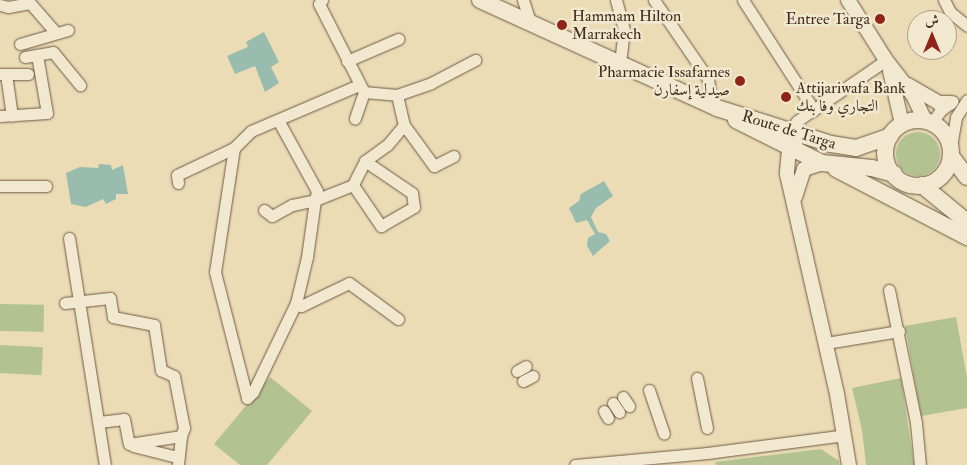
<!DOCTYPE html>
<meta charset="utf-8">
<style>
body{margin:0}
#map{position:relative;width:967px;height:465px;overflow:hidden;background:#ebdcb5;font-family:"IM FELL Double Pica",Amiri,serif}
div>[style]{position:absolute}
[style*='--x']{left:calc(var(--x)*1px);top:calc(var(--y)*1px);width:calc(var(--w)*1px);rotate:calc(var(--a)*1deg)}
.green>*{inset:0;background:#b2c291;transform-origin:0 0}
.round{border-radius:50%}
.water>*{inset:0;background:#98bcae}
.roads{filter:drop-shadow(0 0 1px #6d5944) drop-shadow(0 0 1px #6d5944)}
.minor>*{height:11px;margin:-5.5px;padding:0 5.5px;transform-origin:5.5px;border-radius:5.5px;background:#f2e8cf}
.tertiary>*{height:14px;margin:-7px;padding:0 7px;transform-origin:7px;border-radius:7px;background:#f2e8cf}
.secondary>*{height:16px;margin:-8px;padding:0 8px;transform-origin:8px;border-radius:8px;background:#f2e8cf}
.secondary>.ring{margin:-8px;padding:0;box-sizing:content-box;background:none;border:16px solid #f2e8cf;border-radius:50%}
.dots>*{width:14px;height:14px;translate:-50% -50%;box-sizing:border-box;border:2px solid #f2e8cf;border-radius:50%}
span{translate:-50% -50%;white-space:nowrap;text-align:center;line-height:1.15;-webkit-text-stroke:5px #f2e8cf;paint-order:stroke}
.poi-label{font-size:16px;color:#432d1f}
.left{translate:0 -50%;text-align:left}
.right{translate:-100% -50%;text-align:right}
.street-label{font-size:16px;color:#432d1f}
.north{position:absolute;left:907px;top:10px;width:50px;height:50px;box-sizing:border-box;background:#f2e8cf;border:1px solid #ac9d89;border-radius:50%;rotate:0deg;font-size:14px;font-weight:700;line-height:20px;text-align:center;color:#432d1f}
.north::after{content:'';display:block;margin:auto;width:18px;height:22px;background:#8f2418;clip-path:polygon(50% 0,100% 100%,50% 72%,0 100%)}
</style>
<div id="map">
<div class="green">
<div class="round" style="left:896px;top:132px;width:44px;height:44px"></div>
<div style="left:0;top:304px;width:44px;height:27px;rotate:1deg"></div>
<div style="clip-path:polygon(956px 317px,967px 378px,967px 408px,921px 416px,905px 326px)"></div>
<div style="left:0;top:345px;width:43px;height:28px;rotate:3deg"></div>
<div style="clip-path:polygon(270px 377px,312px 411px,267px 465px,240px 465px,214px 444px)"></div>
<div style="clip-path:polygon(901px 378px,914px 465px,866px 465px,862px 430px,852px 388px)"></div>
<div style="clip-path:polygon(821px 449px,839px 461px,839px 465px,716px 465px,715px 462px)"></div>
</div>
<div class="water">
<div style="clip-path:polygon(264px 32px,279px 62px,271px 67px,279px 83px,265px 92px,255px 66px,235px 74px,227px 56px,248px 47px,246px 42px)"></div>
<div style="clip-path:polygon(99px 164px,111px 165px,112px 170px,123px 165px,128px 194px,116px 194px,116px 199px,106px 204px,103px 199px,86px 207px,71px 204px,66px 173px,80px 167px,98px 168px)"></div>
<div style="clip-path:polygon(604px 181px,613px 196px,596px 208px,591px 217px,598px 232px,606px 234px,610px 241px,593px 256px,587px 246px,588px 238px,595px 234px,587px 220px,576px 223px,569px 208px,579px 201px,581px 194px)"></div>
</div>
<div class="roads">
<div class="minor">
<div style="--x:322;--y:0;--w:5;--a:127"></div>
<div style="--x:319;--y:4;--w:99;--a:62.9"></div>
<div style="--x:364;--y:92;--w:28;--a:109"></div>
<div style="--x:523;--y:0;--w:22;--a:72"></div>
<div style="--x:616;--y:0;--w:31;--a:75"></div>
<div style="--x:624;--y:30;--w:31;--a:97"></div>
<div style="--x:654;--y:0;--w:96;--a:55.6"></div>
<div style="--x:708;--y:79;--w:26;--a:81"></div>
<div style="--x:743;--y:0;--w:131;--a:57.2"></div>
<div style="--x:944;--y:0;--w:13;--a:63"></div>
<div style="--x:950;--y:12;--w:22;--a:39"></div>
<div style="--x:0;--y:5;--w:8;--a:14"></div>
<div style="--x:8;--y:7;--w:22;--a:-10"></div>
<div style="--x:30;--y:3;--w:40;--a:49"></div>
<div style="--x:20;--y:44;--w:50;--a:-16.3"></div>
<div style="--x:25;--y:57;--w:28;--a:-10"></div>
<div style="--x:53;--y:52;--w:43;--a:50.7"></div>
<div style="--x:347;--y:61;--w:56;--a:-23.3"></div>
<div style="--x:0;--y:74;--w:28;--a:0"></div>
<div style="--x:6;--y:74;--w:42;--a:81.9"></div>
<div style="--x:364;--y:92;--w:33;--a:5"></div>
<div style="--x:397;--y:95;--w:36;--a:-19"></div>
<div style="--x:431;--y:83;--w:50;--a:-27.6"></div>
<div style="--x:397;--y:95;--w:31;--a:77"></div>
<div style="--x:404;--y:125;--w:26;--a:130"></div>
<div style="--x:387;--y:145;--w:27;--a:144"></div>
<div style="--x:365;--y:161;--w:27;--a:117"></div>
<div style="--x:353;--y:185;--w:41;--a:158.5"></div>
<div style="--x:315;--y:200;--w:58;--a:98"></div>
<div style="--x:307;--y:257;--w:47;--a:103.4"></div>
<div style="--x:296;--y:303;--w:6;--a:31"></div>
<div style="--x:301;--y:306;--w:53;--a:-25.6"></div>
<div style="--x:349;--y:283;--w:61;--a:36.3"></div>
<div style="--x:0;--y:116;--w:47;--a:-3.7"></div>
<div style="--x:47;--y:113;--w:59;--a:-99.8"></div>
<div style="--x:932;--y:123;--w:14;--a:-56"></div>
<div style="--x:940;--y:111;--w:16;--a:-38"></div>
<div style="--x:404;--y:125;--w:51;--a:53.8"></div>
<div style="--x:434;--y:166;--w:22;--a:-27"></div>
<div style="--x:790;--y:131;--w:12;--a:-55"></div>
<div style="--x:797;--y:121;--w:108;--a:-34.4"></div>
<div style="--x:951;--y:146;--w:29;--a:-80"></div>
<div style="--x:956;--y:117;--w:20;--a:-57"></div>
<div style="--x:234;--y:148;--w:125;--a:98.7"></div>
<div style="--x:215;--y:272;--w:130;--a:75.7"></div>
<div style="--x:247;--y:398;--w:8;--a:-45"></div>
<div style="--x:253;--y:392;--w:99;--a:-64.2"></div>
<div style="--x:178;--y:183;--w:8;--a:-97"></div>
<div style="--x:177;--y:175;--w:63;--a:-25.3"></div>
<div style="--x:234;--y:148;--w:24;--a:-45"></div>
<div style="--x:251;--y:131;--w:117;--a:-23.1"></div>
<div style="--x:353;--y:185;--w:50;--a:55.7"></div>
<div style="--x:381;--y:226;--w:38;--a:-30"></div>
<div style="--x:414;--y:207;--w:14;--a:-98"></div>
<div style="--x:412;--y:193;--w:57;--a:-145.8"></div>
<div style="--x:0;--y:186;--w:46;--a:0"></div>
<div style="--x:264;--y:210;--w:10;--a:37"></div>
<div style="--x:272;--y:216;--w:23;--a:-29"></div>
<div style="--x:292;--y:205;--w:24;--a:-12"></div>
<div style="--x:315;--y:200;--w:9;--a:-77"></div>
<div style="--x:317;--y:191;--w:81;--a:-118.8"></div>
<div style="--x:69;--y:238;--w:230;--a:81"></div>
<div style="--x:889;--y:290;--w:136;--a:78.5"></div>
<div style="--x:916;--y:423;--w:42;--a:84.6"></div>
<div style="--x:65;--y:303;--w:45;--a:-6.3"></div>
<div style="--x:110;--y:298;--w:19;--a:81"></div>
<div style="--x:113;--y:317;--w:42;--a:11"></div>
<div style="--x:154;--y:325;--w:46;--a:81.2"></div>
<div style="--x:161;--y:370;--w:14;--a:25"></div>
<div style="--x:174;--y:376;--w:53;--a:79.1"></div>
<div style="--x:184;--y:428;--w:9;--a:111"></div>
<div style="--x:826;--y:343;--w:74;--a:-9.3"></div>
<div style="--x:517;--y:371;--w:10;--a:-29"></div>
<div style="--x:697;--y:378;--w:51;--a:78.7"></div>
<div style="--x:523;--y:381;--w:11;--a:-27"></div>
<div style="--x:649;--y:390;--w:46;--a:71.2"></div>
<div style="--x:623;--y:397;--w:11;--a:56"></div>
<div style="--x:613;--y:403;--w:11;--a:56"></div>
<div style="--x:604;--y:411;--w:8;--a:60"></div>
<div style="--x:99;--y:422;--w:25;--a:-7"></div>
<div style="--x:124;--y:419;--w:25;--a:79"></div>
<div style="--x:129;--y:444;--w:53;--a:-8.7"></div>
<div style="--x:181;--y:436;--w:29;--a:96"></div>
<div style="--x:133;--y:446;--w:45;--a:14"></div>
<div style="--x:575;--y:465;--w:133;--a:-5.2"></div>
<div style="--x:707;--y:453;--w:139;--a:-7.4"></div>
</div>
<div class="tertiary">
<div style="--x:848;--y:0;--w:71;--a:57.7"></div>
<div style="--x:886;--y:60;--w:44;--a:52.4"></div>
<div style="--x:913;--y:95;--w:29;--a:65"></div>
<div style="--x:890;--y:71;--w:54;--a:77.2"></div>
<div style="--x:908;--y:85;--w:36;--a:30"></div>
<div style="--x:939;--y:103;--w:11;--a:0"></div>
<div style="--x:796;--y:140;--w:11;--a:128"></div>
<div style="--x:789;--y:149;--w:25;--a:95"></div>
<div style="--x:787;--y:174;--w:226;--a:77.2"></div>
<div style="--x:837;--y:394;--w:72;--a:80.4"></div>
<div style="--x:795;--y:197;--w:29;--a:-72"></div>
<div style="--x:804;--y:169;--w:19;--a:-18"></div>
</div>
<div class="secondary">
<div style="--x:480;--y:0;--w:260;--a:24.5"></div>
<div style="--x:717;--y:108;--w:120;--a:17.5"></div>
<div style="--x:831;--y:144;--w:25;--a:9"></div>
<div style="--x:856;--y:148;--w:36;--a:-19"></div>
<div style="--x:736;--y:120;--w:96;--a:26.6"></div>
<div style="--x:822;--y:163;--w:50;--a:5.7"></div>
<div style="--x:872;--y:168;--w:23;--a:15"></div>
<div class="ring" style="left:885px;top:120px;width:50px;height:50px"></div>
<div style="--x:951;--y:156;--w:26;--a:53"></div>
<div style="--x:836;--y:169;--w:148;--a:27.4"></div>
<div style="--x:922;--y:185;--w:58;--a:39.4"></div>
</div>
</div>
<div class="dots">
<div style="left:880px;top:19px;background:#8f2418"></div>
<div style="left:562px;top:25px;background:#8f2418"></div>
<div style="left:740px;top:81px;background:#8f2418"></div>
<div style="left:786px;top:97px;background:#8f2418"></div>
</div>
<div class="poi-label">
<span class="left" style="left:572px;top:25px">Hammam Hilton<br>Marrakech</span>
<span class="right" style="left:870px;top:19px">Entree Targa</span>
<span class="right" style="left:730px;top:81px">Pharmacie Issafarnes<br>صيدلية إسفارن</span>
<span class="left" style="left:796px;top:97px">Attijariwafa Bank<br>التجاري وفا بنك</span>
</div>
<div class="street-label">
<span style="left:789px;top:130px;rotate:17deg">Route de Targa</span>
</div>
<div class="north">ش</div>
</div>
